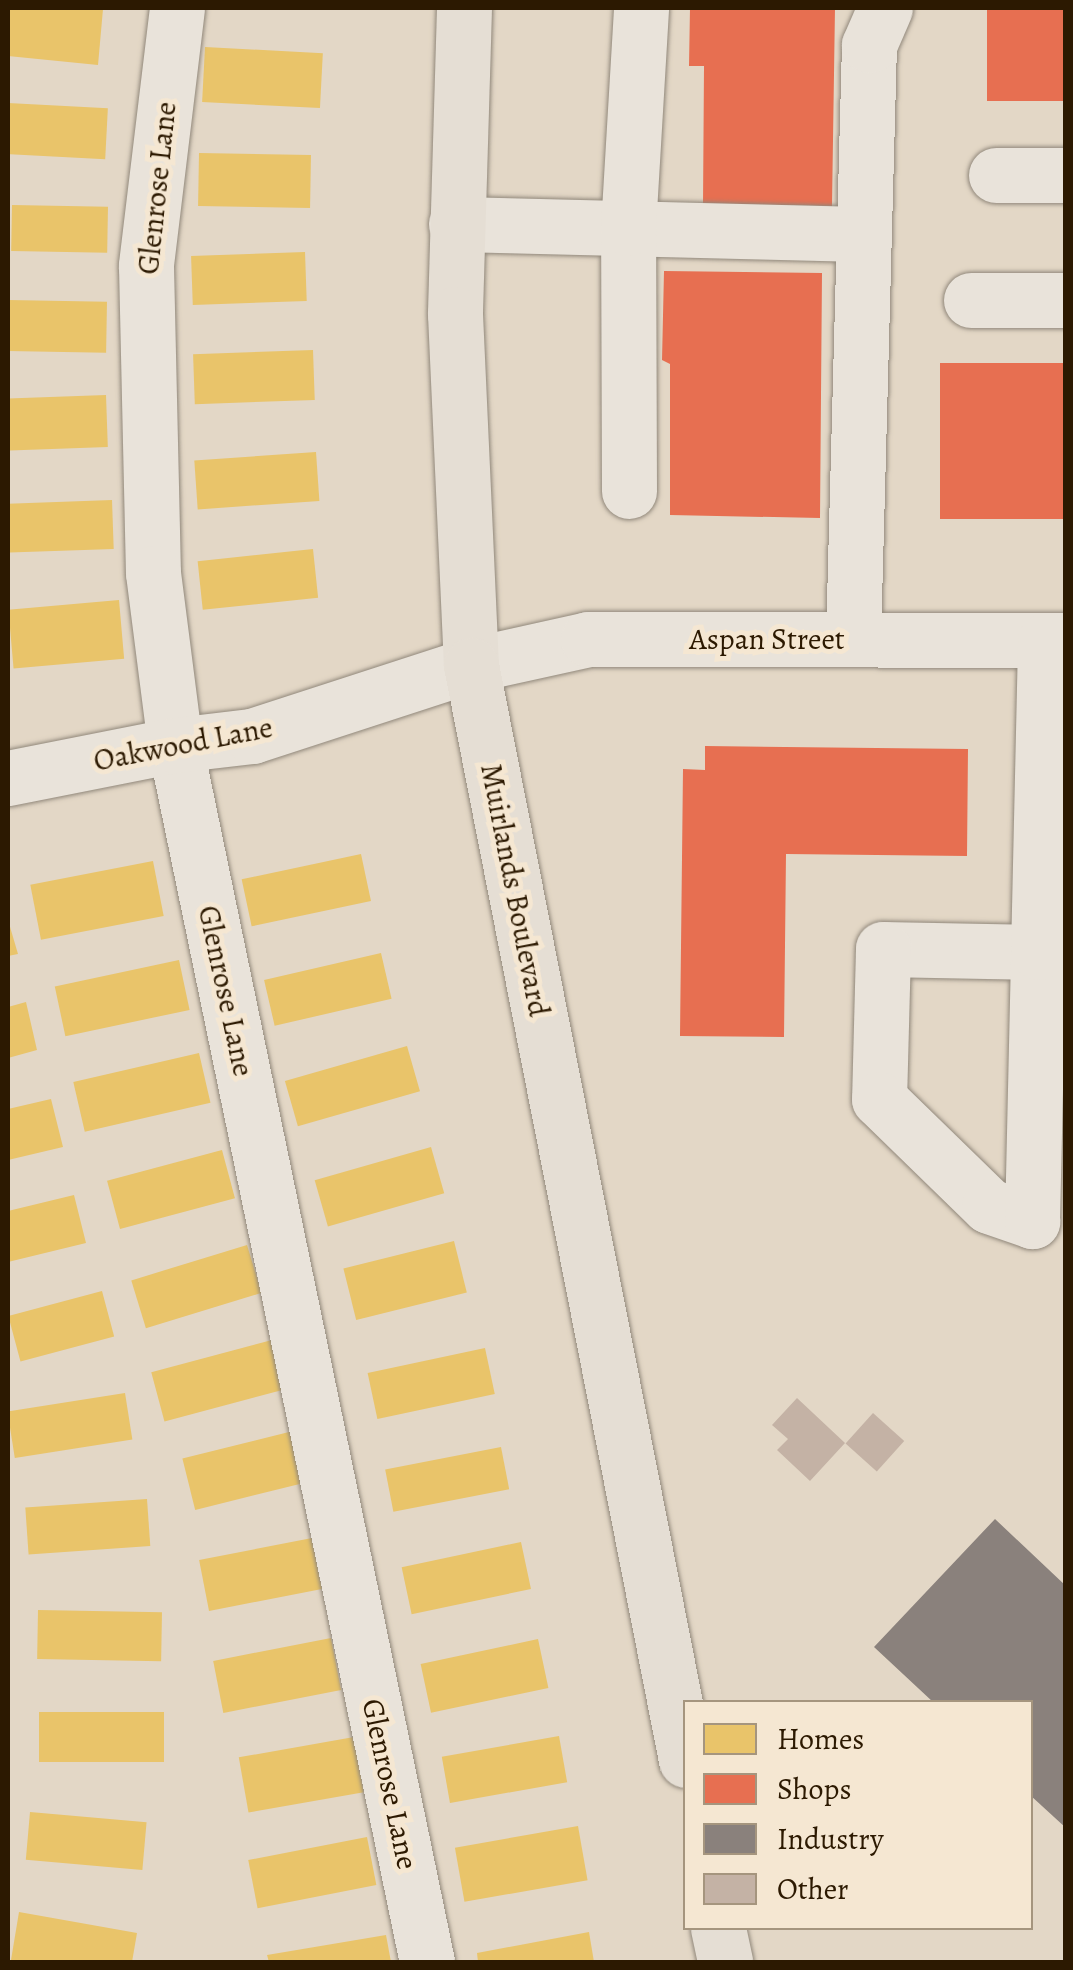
<!DOCTYPE html>
<style>
body{margin:0}
#map{position:relative;width:1073px;height:1970px;overflow:hidden;background:#e3d7c6;font-family:Alegreya,serif}
div>[style]{position:absolute}
[style*='--x']{left:calc(var(--x)*1px);top:calc(var(--y)*1px);width:calc(var(--w)*1px);rotate:calc(var(--a)*1deg)}
.homes>*{inset:0;background:#e9c46a;transform-origin:0 0}
.shops>*{inset:0;background:#e76f51;transform-origin:0 0}
.industry>*{inset:0;background:#8a817c}
.building>*{inset:0;background:#c4b2a5;transform-origin:0 0}
.roads{filter:drop-shadow(0 0 2px #91887b) drop-shadow(0 0 2px #91887b)}
.minor>*{height:55px;margin:-27.5px;padding:0 27.5px;transform-origin:27.5px;border-radius:27.5px;background:#e9e3da}
.major>*{height:55px;margin:-27.5px;padding:0 27.5px;transform-origin:27.5px;border-radius:27.5px;background:#e5ded4}
span{translate:-50% -50%;white-space:nowrap;text-align:center;line-height:1.15;-webkit-text-stroke:10px #f5e7d2;paint-order:stroke}
.street-label{font-size:30px;color:#2c1901}
.frame{position:absolute;inset:0;border:10px solid #2c1901;pointer-events:none}
.legend{position:absolute;left:683px;top:1700px;width:350px;height:230px;box-sizing:border-box;background:#f5e7d2;border:2px solid #a5957e;margin:0;padding:12px 18px;list-style:none;font-size:30px;color:#2c1901}
.legend li{display:flex;align-items:center;gap:20px;height:50px}
.legend b{width:50px;border:2px solid #a5957e}
</style>
<div id="map">
<div class="homes">
<div style="clip-path:polygon(8px 8px,103px 9px,98px 65px,8px 56px)"></div>
<div style="left:205px;top:47px;width:118px;height:55px;rotate:3deg"></div>
<div style="left:8px;top:103px;width:100px;height:51px;rotate:3deg"></div>
<div style="left:199px;top:153px;width:112px;height:53px;rotate:1deg"></div>
<div style="left:12px;top:205px;width:96px;height:46px;rotate:1deg"></div>
<div style="left:305px;top:252px;width:49px;height:114px;rotate:88deg"></div>
<div style="left:8px;top:300px;width:99px;height:51px;rotate:1deg"></div>
<div style="left:313px;top:350px;width:50px;height:120px;rotate:88deg"></div>
<div style="left:106px;top:395px;width:52px;height:98px;rotate:88deg"></div>
<div style="left:316px;top:452px;width:49px;height:122px;rotate:86deg"></div>
<div style="left:112px;top:500px;width:49px;height:104px;rotate:88deg"></div>
<div style="left:313px;top:549px;width:49px;height:116px;rotate:84deg"></div>
<div style="left:119px;top:600px;width:59px;height:111px;rotate:85deg"></div>
<div style="left:361px;top:854px;width:48px;height:122px;rotate:78deg"></div>
<div style="left:153px;top:861px;width:56px;height:125px;rotate:79deg"></div>
<div style="clip-path:polygon(8px 920px,18px 954px,8px 956px)"></div>
<div style="left:381px;top:953px;width:47px;height:120px;rotate:77deg"></div>
<div style="left:179px;top:960px;width:51px;height:127px;rotate:78deg"></div>
<div style="clip-path:polygon(26px 1002px,37px 1050px,8px 1058px,8px 1007px)"></div>
<div style="left:407px;top:1046px;width:47px;height:127px;rotate:74deg"></div>
<div style="left:199px;top:1053px;width:51px;height:129px;rotate:77deg"></div>
<div style="clip-path:polygon(51px 1099px,63px 1147px,8px 1160px,8px 1109px)"></div>
<div style="left:431px;top:1147px;width:48px;height:121px;rotate:74deg"></div>
<div style="left:222px;top:1150px;width:50px;height:119px;rotate:75deg"></div>
<div style="clip-path:polygon(74px 1195px,86px 1243px,8px 1262px,8px 1211px)"></div>
<div style="left:454px;top:1241px;width:53px;height:114px;rotate:76deg"></div>
<div style="left:247px;top:1245px;width:50px;height:121px;rotate:73deg"></div>
<div style="left:102px;top:1291px;width:47px;height:97px;rotate:75deg"></div>
<div style="left:272px;top:1340px;width:51px;height:125px;rotate:75deg"></div>
<div style="left:485px;top:1348px;width:47px;height:120px;rotate:78deg"></div>
<div style="left:125px;top:1393px;width:47px;height:119px;rotate:81deg"></div>
<div style="left:293px;top:1431px;width:53px;height:114px;rotate:76deg"></div>
<div style="left:501px;top:1447px;width:43px;height:118px;rotate:79deg"></div>
<div style="left:147px;top:1499px;width:47px;height:122px;rotate:86deg"></div>
<div style="left:312px;top:1538px;width:52px;height:115px;rotate:79deg"></div>
<div style="left:521px;top:1542px;width:48px;height:122px;rotate:78deg"></div>
<div style="left:38px;top:1610px;width:124px;height:49px;rotate:1deg"></div>
<div style="left:331px;top:1638px;width:53px;height:120px;rotate:79deg"></div>
<div style="left:538px;top:1639px;width:50px;height:120px;rotate:78deg"></div>
<div style="left:164px;top:1712px;width:50px;height:125px;rotate:90deg"></div>
<div style="left:559px;top:1736px;width:47px;height:119px;rotate:80deg"></div>
<div style="left:354px;top:1737px;width:56px;height:117px;rotate:80deg"></div>
<div style="left:30px;top:1812px;width:117px;height:48px;rotate:5deg"></div>
<div style="left:578px;top:1826px;width:55px;height:125px;rotate:80deg"></div>
<div style="left:367px;top:1837px;width:49px;height:121px;rotate:79deg"></div>
<div style="clip-path:polygon(19px 1912px,137px 1933px,132px 1962px,11px 1960px)"></div>
<div style="clip-path:polygon(589px 1932px,594px 1962px,478px 1962px,477px 1953px)"></div>
<div style="clip-path:polygon(386px 1935px,391px 1962px,269px 1962px,267px 1955px)"></div>
</div>
<div class="shops">
<div style="clip-path:polygon(690px 8px,835px 8px,832px 206px,703px 204px,704px 66px,689px 66px)"></div>
<div style="left:987px;top:8px;width:79px;height:93px"></div>
<div style="clip-path:polygon(664px 271px,822px 273px,820px 518px,670px 515px,670px 364px,662px 360px)"></div>
<div style="left:940px;top:363px;width:126px;height:156px"></div>
<div style="clip-path:polygon(705px 746px,968px 749px,967px 856px,786px 854px,784px 1037px,680px 1036px,683px 769px,705px 770px)"></div>
</div>
<div class="industry">
<div style="clip-path:polygon(995px 1519px,1066px 1586px,1066px 1828px,1030px 1795px,1030px 1702px,933px 1702px,874px 1647px)"></div>
</div>
<div class="building">
<div style="clip-path:polygon(797px 1398px,845px 1443px,810px 1481px,777px 1450px,788px 1439px,772px 1425px)"></div>
<div style="left:873px;top:1413px;width:42px;height:41px;rotate:42deg"></div>
</div>
<div class="roads">
<div class="minor">
<div style="--x:177;--y:8;--w:260;--a:96.9"></div>
<div style="--x:146;--y:266;--w:307;--a:88.7"></div>
<div style="--x:153;--y:573;--w:173;--a:82.7"></div>
<div style="--x:175;--y:745;--w:1243;--a:78.3"></div>
<div style="--x:996;--y:175;--w:70;--a:0"></div>
<div style="--x:456;--y:224;--w:408;--a:1.4"></div>
<div style="--x:971;--y:300;--w:95;--a:0"></div>
<div style="--x:629;--y:491;--w:263;--a:-90.2"></div>
<div style="--x:628;--y:228;--w:220;--a:-86.6"></div>
<div style="--x:853;--y:639;--w:594;--a:-88.46"></div>
<div style="--x:869;--y:45;--w:40;--a:-66.6"></div>
<div style="--x:8;--y:778;--w:170;--a:-11.2"></div>
<div style="--x:175;--y:745;--w:78;--a:-6.7"></div>
<div style="--x:252;--y:736;--w:230;--a:-18"></div>
<div style="--x:471;--y:665;--w:120;--a:-12.5"></div>
<div style="--x:588;--y:639;--w:478;--a:0.1"></div>
<div style="--x:1038;--y:952;--w:155;--a:-178.9"></div>
<div style="--x:883;--y:949;--w:150;--a:91.5"></div>
<div style="--x:879;--y:1099;--w:153;--a:44.2"></div>
<div style="--x:989;--y:1206;--w:46;--a:19.2"></div>
<div style="--x:1032;--y:1221;--w:269;--a:-88.7"></div>
<div style="--x:1038;--y:952;--w:312;--a:-88.7"></div>
</div>
<div class="major">
<div style="--x:464;--y:8;--w:306;--a:91.7"></div>
<div style="--x:455;--y:314;--w:351;--a:87.4"></div>
<div style="--x:471;--y:665;--w:1116;--a:78.89"></div>
<div style="--x:718;--y:1928;--w:35;--a:78"></div>
</div>
</div>
<div class="street-label">
<span style="left:157px;top:188px;rotate:-84deg">Glenrose Lane</span>
<span style="left:767px;top:639px">Aspan Street</span>
<span style="left:183px;top:744px;rotate:-11deg">Oakwood Lane</span>
<span style="left:515px;top:890px;rotate:79deg">Muirlands Boulevard</span>
<span style="left:226px;top:991px;rotate:78deg">Glenrose Lane</span>
<span style="left:390px;top:1784px;rotate:78deg">Glenrose Lane</span>
</div>
<div class="frame"></div>
<ul class="legend">
<li><b style="height:28px;background:#e9c46a"></b>Homes</li>
<li><b style="height:28px;background:#e76f51"></b>Shops</li>
<li><b style="height:28px;background:#8a817c"></b>Industry</li>
<li><b style="height:28px;background:#c4b2a5"></b>Other</li>
</ul>
</div>
